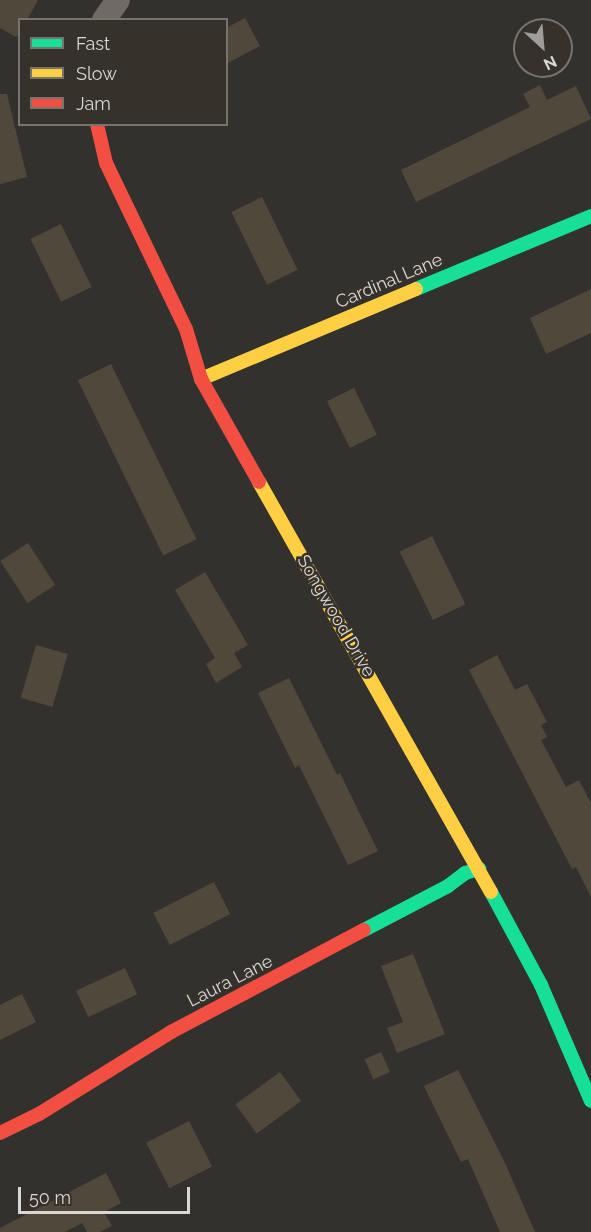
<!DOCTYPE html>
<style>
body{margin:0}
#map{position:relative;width:591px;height:1232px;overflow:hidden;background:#33312e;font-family:Raleway,sans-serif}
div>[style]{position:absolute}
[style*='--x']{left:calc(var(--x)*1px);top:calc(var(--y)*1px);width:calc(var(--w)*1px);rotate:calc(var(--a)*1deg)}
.building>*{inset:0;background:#51483c;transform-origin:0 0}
.street>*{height:24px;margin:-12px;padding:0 12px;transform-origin:12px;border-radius:12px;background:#6f6a63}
.fast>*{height:14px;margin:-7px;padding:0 7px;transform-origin:7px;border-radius:7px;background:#16e098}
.slow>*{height:14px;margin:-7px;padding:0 7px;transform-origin:7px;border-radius:7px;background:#ffcf43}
.jam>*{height:14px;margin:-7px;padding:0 7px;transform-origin:7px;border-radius:7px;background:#f24e42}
span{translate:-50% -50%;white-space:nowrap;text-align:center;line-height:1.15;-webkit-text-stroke:5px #36322b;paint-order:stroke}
.street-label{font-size:18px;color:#d9d7d3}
.legend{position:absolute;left:18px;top:18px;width:210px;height:108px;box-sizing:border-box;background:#36322b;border:2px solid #77746e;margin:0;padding:8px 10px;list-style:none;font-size:18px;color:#d9d7d3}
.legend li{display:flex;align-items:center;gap:12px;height:30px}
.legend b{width:30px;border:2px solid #77746e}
.north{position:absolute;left:513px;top:18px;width:60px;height:60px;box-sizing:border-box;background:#36322b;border:2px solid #77746e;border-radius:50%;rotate:154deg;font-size:16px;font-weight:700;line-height:24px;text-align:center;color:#d9d7d3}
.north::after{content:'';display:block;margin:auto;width:21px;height:27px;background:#9f9d99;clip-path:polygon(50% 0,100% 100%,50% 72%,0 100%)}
.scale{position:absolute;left:18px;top:1187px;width:172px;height:27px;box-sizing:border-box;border:3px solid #d9d7d3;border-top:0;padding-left:8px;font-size:18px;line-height:21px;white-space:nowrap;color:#d9d7d3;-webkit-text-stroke:4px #36322b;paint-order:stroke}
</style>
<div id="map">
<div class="building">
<div style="clip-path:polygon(0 0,38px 0,27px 20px,20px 20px,20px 32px,16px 37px,0 28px)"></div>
<div style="clip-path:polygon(245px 18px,260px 46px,226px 64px,226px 28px)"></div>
<div style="clip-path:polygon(540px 85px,547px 100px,576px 86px,591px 119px,416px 202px,401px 170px,530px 107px,523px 94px)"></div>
<div style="clip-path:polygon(0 94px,7px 94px,27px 177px,0 184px)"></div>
<div style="left:262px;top:197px;width:81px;height:34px;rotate:64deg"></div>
<div style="left:61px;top:224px;width:70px;height:34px;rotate:64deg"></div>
<div style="clip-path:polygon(591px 289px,591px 333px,546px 354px,530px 318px)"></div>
<div style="left:111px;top:364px;width:195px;height:37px;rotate:64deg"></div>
<div style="left:354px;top:388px;width:52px;height:30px;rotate:64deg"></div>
<div style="left:432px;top:536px;width:76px;height:36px;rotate:64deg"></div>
<div style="left:28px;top:543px;width:50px;height:33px;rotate:57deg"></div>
<div style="clip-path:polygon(205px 572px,248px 645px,234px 653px,242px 667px,216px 683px,206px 664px,215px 658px,175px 590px)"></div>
<div style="left:36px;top:645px;width:33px;height:55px;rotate:16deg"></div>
<div style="clip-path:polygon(497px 655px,515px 690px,527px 684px,547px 722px,541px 725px,547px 737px,541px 740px,566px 787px,579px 780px,591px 803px,591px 897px,576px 867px,572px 869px,469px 670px)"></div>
<div style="clip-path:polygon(289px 678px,337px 775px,340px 773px,378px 851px,348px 865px,299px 765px,295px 768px,258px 693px)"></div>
<div style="left:214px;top:882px;width:36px;height:68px;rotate:63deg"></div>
<div style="clip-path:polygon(413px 954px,445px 1034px,397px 1053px,387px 1028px,403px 1022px,381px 966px)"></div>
<div style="left:125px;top:968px;width:29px;height:54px;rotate:65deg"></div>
<div style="clip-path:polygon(22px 994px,36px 1022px,0 1040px,0 1005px)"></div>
<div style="left:381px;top:1052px;width:22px;height:18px;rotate:66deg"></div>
<div style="clip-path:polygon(458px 1070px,505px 1163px,535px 1232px,500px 1232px,468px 1159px,461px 1162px,424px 1086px)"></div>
<div style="left:280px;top:1072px;width:36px;height:55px;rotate:54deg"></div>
<div style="left:189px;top:1121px;width:51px;height:48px;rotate:63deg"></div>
<div style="clip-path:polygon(106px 1173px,121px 1203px,104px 1212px,112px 1226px,100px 1232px,87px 1232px,82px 1223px,65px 1232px,0 1232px,0 1228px)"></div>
</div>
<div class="street">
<div style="--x:104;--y:20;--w:24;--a:-55"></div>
</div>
<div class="fast">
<div style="--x:416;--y:289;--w:190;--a:-22.6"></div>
<div style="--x:491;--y:892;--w:106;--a:61.7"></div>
<div style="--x:541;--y:985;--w:126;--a:66.7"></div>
<div style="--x:364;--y:930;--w:95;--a:-27.6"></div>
<div style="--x:448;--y:886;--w:21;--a:-37"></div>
<div style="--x:465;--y:873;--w:15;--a:-16"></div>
</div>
<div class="slow">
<div style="--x:201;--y:379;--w:233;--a:-22.7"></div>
<div style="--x:259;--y:482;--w:471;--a:60.5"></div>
</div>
<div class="jam">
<div style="--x:97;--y:124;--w:40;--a:77"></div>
<div style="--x:106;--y:163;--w:184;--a:64.3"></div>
<div style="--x:186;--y:329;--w:52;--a:73.3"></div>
<div style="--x:201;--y:379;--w:118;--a:60.6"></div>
<div style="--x:0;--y:1133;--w:43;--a:-26"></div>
<div style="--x:39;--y:1114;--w:155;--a:-31.8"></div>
<div style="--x:171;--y:1032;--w:218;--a:-27.9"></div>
</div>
<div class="street-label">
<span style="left:389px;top:281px;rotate:-23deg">Cardinal Lane</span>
<span style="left:336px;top:616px;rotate:60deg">Songwood Drive</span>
<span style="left:230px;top:981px;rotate:-27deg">Laura Lane</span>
</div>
<ul class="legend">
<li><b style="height:8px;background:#16e098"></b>Fast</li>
<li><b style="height:8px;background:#ffcf43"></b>Slow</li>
<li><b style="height:8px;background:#f24e42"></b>Jam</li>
</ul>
<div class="north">N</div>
<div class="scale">50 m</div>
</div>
